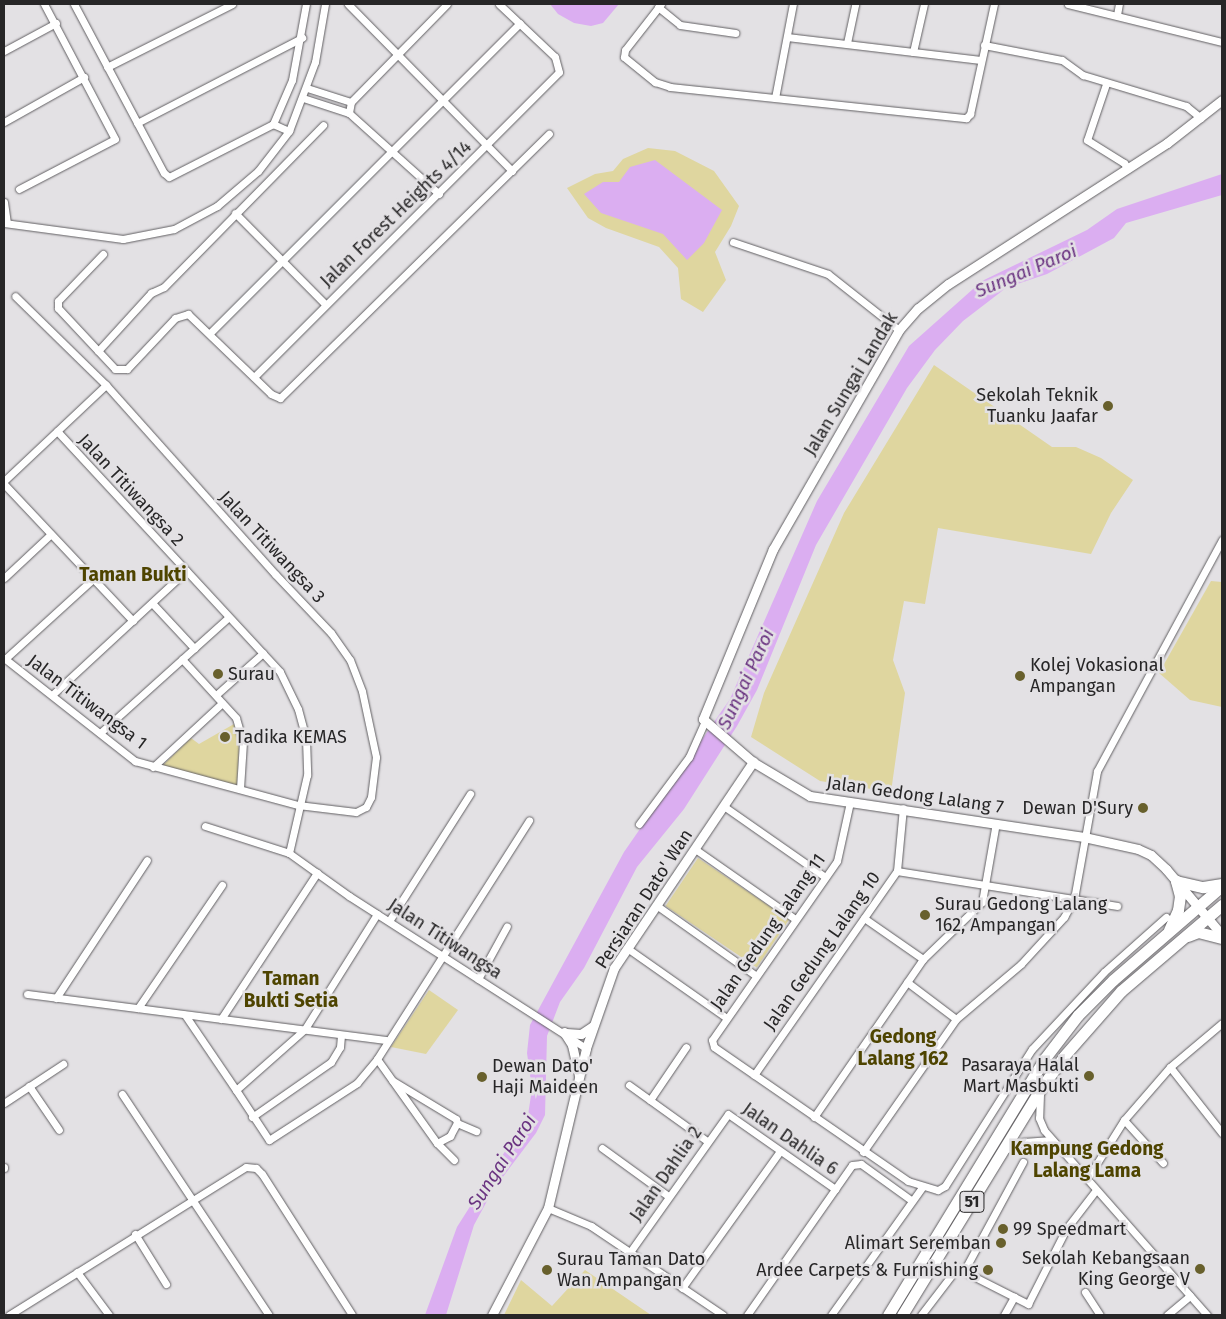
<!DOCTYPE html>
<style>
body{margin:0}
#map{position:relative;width:1226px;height:1319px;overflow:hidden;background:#e3e1e4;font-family:"Fira Sans",sans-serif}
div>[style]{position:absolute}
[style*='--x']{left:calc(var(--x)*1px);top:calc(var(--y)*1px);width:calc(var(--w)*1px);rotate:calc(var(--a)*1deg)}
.green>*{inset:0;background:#dfd69f;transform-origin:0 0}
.water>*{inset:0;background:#dbaef1}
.roads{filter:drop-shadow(0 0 1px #615f62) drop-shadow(0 0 1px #615f62)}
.minor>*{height:7px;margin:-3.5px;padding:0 3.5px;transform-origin:3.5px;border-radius:3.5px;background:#fff}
.tertiary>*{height:9px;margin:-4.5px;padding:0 4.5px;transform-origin:4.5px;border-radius:4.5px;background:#fff}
.trunk>*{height:11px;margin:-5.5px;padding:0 5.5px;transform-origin:5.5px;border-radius:5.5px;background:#fff}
.dots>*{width:14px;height:14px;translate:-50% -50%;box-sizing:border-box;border:2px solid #e3e1e4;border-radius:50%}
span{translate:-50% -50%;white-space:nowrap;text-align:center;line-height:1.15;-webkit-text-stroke:5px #e3e1e4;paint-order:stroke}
.shield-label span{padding:1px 4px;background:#e3e1e4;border:1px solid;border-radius:4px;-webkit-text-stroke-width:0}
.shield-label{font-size:16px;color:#272627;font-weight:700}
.street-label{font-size:18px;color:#272627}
.poi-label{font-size:18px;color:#272627}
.right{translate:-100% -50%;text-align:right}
.left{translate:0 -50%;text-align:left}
.water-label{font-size:19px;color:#6a3381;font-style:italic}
.neighbourhood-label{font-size:19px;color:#4e4400;font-weight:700}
.frame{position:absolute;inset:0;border:5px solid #272627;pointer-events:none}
</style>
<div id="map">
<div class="green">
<div style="clip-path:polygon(648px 148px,675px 151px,714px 171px,739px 206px,731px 226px,715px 252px,726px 280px,703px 312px,681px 299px,678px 268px,659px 247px,606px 228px,588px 218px,567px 188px,595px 174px,613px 171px,623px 159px)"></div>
<div style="clip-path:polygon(934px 365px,1052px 447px,1076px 447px,1101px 458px,1133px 480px,1111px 513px,1091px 554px,938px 528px,925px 604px,904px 601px,893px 660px,905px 693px,891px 792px,820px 781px,751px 737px,764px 693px,844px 513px)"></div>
<div style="clip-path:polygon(1211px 581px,1222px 582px,1222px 707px,1190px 700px,1159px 673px)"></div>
<div style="clip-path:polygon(234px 724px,239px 749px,237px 785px,162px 766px,191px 738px,199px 744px)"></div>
<div style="left:698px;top:858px;width:110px;height:58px;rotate:34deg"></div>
<div style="clip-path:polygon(429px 990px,458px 1010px,426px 1054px,391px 1047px)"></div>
<div style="clip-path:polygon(585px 1270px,651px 1315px,504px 1315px,521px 1280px,552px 1306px)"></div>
</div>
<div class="water">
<div style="clip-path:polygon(550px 4px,619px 4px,603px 23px,591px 26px,574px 23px,558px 14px)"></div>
<div style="clip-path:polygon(655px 160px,722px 210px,704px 243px,687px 260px,663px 234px,601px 213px,584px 194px,603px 182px,619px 182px,630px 167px)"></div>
<div style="clip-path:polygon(1222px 174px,1222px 195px,1126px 223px,1114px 238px,1047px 274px,1006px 288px,963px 321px,935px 350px,907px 388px,816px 545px,757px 690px,737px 726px,684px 809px,637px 867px,584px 968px,560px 1002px,547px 1036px,545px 1115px,536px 1133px,493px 1190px,474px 1225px,446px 1315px,425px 1315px,457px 1227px,528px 1115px,532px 1089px,527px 1053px,530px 1025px,624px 852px,730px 699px,817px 501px,909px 346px,982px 281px,1087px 230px,1117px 209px)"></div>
</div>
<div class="roads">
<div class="minor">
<div style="--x:74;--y:4;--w:191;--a:62"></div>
<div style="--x:164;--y:173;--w:6;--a:39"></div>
<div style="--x:169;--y:177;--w:117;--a:-27"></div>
<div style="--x:348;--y:4;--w:234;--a:45.5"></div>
<div style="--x:661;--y:4;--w:58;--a:128"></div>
<div style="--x:625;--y:50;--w:7;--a:98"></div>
<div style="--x:624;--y:57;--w:40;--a:39"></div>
<div style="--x:655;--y:82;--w:16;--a:18"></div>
<div style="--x:670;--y:87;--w:298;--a:6"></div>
<div style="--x:966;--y:118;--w:6;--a:-45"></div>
<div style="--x:970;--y:114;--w:113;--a:-77.7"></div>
<div style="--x:1068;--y:4;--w:159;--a:13.9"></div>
<div style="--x:658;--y:7;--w:28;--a:39"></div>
<div style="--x:680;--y:25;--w:56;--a:8.3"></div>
<div style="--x:1117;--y:15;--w:11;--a:-80"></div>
<div style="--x:787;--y:37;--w:195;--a:6.8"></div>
<div style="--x:847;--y:43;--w:40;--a:-78"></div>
<div style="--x:984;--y:45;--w:79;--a:10.9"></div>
<div style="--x:1062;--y:60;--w:26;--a:36"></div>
<div style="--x:1083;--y:75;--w:108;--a:16.8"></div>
<div style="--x:1186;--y:106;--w:19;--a:39"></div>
<div style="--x:4;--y:51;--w:59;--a:-28.3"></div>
<div style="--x:913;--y:52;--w:49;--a:-77.1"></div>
<div style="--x:107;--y:67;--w:140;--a:-26.7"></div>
<div style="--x:1106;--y:84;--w:59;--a:108.7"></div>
<div style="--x:1087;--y:140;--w:44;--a:31.9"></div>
<div style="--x:1124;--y:163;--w:7;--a:56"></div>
<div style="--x:307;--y:88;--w:46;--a:17.7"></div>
<div style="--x:303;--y:98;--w:48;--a:18.1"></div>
<div style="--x:349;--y:113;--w:121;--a:42"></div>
<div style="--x:775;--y:98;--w:96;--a:-79.2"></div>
<div style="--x:349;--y:113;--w:11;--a:-80"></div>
<div style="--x:351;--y:102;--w:137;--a:-45.6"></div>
<div style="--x:4;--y:122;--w:92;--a:-29.4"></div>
<div style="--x:137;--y:123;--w:186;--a:-27.3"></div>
<div style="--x:273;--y:124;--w:48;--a:-66.6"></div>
<div style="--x:292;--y:80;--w:77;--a:-79.6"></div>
<div style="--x:273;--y:124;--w:17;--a:24"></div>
<div style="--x:19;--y:189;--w:108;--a:-27.5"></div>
<div style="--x:115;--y:139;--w:153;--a:-117.7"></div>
<div style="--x:4;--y:202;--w:21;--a:82"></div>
<div style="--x:235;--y:213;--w:128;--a:45.3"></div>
<div style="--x:4;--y:223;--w:120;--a:7.7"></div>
<div style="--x:123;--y:239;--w:52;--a:-11.1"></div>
<div style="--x:174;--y:229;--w:49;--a:-28.1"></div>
<div style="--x:217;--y:206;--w:54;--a:-40.5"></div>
<div style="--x:258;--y:171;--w:51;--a:-52.2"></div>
<div style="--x:289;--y:131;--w:74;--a:-69.4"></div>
<div style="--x:315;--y:62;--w:59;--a:-80.2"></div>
<div style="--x:733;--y:242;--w:100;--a:18.6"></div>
<div style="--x:828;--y:274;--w:90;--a:38.3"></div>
<div style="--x:103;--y:254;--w:65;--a:133.8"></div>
<div style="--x:58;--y:301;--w:7;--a:90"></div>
<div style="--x:58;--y:308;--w:83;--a:46.9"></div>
<div style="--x:115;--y:369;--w:12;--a:0"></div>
<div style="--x:127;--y:369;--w:70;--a:-46.7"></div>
<div style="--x:175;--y:318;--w:14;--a:-17"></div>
<div style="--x:188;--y:314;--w:115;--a:43.9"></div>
<div style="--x:271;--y:394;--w:10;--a:24"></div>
<div style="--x:280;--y:398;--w:377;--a:-44.5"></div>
<div style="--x:210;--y:333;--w:438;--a:-45"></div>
<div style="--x:98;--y:351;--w:79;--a:-47.6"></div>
<div style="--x:151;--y:293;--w:14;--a:-25"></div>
<div style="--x:164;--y:287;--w:227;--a:-45.5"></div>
<div style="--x:254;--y:377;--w:431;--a:-45"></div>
<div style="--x:559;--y:72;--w:16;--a:-105"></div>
<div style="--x:555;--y:57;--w:77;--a:-136.6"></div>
<div style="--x:57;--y:431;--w:328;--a:47.2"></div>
<div style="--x:280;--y:672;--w:41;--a:64.1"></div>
<div style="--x:298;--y:709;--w:31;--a:75"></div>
<div style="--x:306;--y:739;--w:36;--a:88"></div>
<div style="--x:307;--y:775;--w:80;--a:103"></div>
<div style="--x:4;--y:481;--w:140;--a:-43.3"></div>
<div style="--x:4;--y:484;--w:188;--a:46.7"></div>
<div style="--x:4;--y:578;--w:64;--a:-43.1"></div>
<div style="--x:152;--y:603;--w:62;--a:47"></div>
<div style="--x:4;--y:658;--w:167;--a:38.2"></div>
<div style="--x:135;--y:761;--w:169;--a:15.1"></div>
<div style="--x:298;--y:805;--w:58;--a:6.9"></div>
<div style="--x:356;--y:812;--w:11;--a:-27"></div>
<div style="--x:366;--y:807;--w:11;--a:-63"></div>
<div style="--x:371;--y:797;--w:40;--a:-82.9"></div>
<div style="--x:376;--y:757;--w:67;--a:-102"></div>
<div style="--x:362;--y:691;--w:33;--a:-111"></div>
<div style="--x:350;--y:660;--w:33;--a:-125"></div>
<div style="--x:331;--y:633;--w:81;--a:-133.5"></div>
<div style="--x:275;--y:574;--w:254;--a:-131.8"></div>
<div style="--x:106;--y:385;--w:127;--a:-135.6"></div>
<div style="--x:5;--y:659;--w:119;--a:-42.3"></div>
<div style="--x:182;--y:659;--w:80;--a:47.5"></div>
<div style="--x:236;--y:718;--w:25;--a:74"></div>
<div style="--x:243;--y:742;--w:47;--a:93.7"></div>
<div style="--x:52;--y:695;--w:183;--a:-42.8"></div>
<div style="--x:216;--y:695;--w:63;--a:-41.8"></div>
<div style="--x:100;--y:733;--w:173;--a:-42"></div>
<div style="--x:153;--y:767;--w:94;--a:-42.8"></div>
<div style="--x:850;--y:802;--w:60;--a:102.4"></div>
<div style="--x:837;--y:861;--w:218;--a:124.9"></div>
<div style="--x:712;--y:1040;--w:7;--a:74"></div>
<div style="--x:714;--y:1047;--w:236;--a:34.6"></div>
<div style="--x:908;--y:1181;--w:31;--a:17"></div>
<div style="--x:938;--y:1190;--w:8;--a:-30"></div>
<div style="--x:945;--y:1186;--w:162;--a:-57.6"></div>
<div style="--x:1032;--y:1049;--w:105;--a:-46.9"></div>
<div style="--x:1104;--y:972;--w:83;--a:-41.6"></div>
<div style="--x:725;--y:807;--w:122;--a:35"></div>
<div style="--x:639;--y:824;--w:84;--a:-53.3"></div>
<div style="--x:689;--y:757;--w:37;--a:-66"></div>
<div style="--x:205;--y:826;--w:88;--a:17.8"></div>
<div style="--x:289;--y:853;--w:74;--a:35.6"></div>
<div style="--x:349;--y:896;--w:282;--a:32.7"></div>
<div style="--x:695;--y:849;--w:122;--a:35"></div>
<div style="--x:897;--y:871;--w:223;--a:9"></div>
<div style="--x:656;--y:905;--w:121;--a:35.3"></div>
<div style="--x:377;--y:914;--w:136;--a:122.1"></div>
<div style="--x:305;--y:1029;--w:92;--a:138.5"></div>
<div style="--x:236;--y:1090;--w:60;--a:56.6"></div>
<div style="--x:269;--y:1140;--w:105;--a:-32.9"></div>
<div style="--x:357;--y:1083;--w:31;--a:-50"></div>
<div style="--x:377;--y:1059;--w:283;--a:-57.5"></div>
<div style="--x:864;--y:918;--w:72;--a:34.8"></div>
<div style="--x:389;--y:921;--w:151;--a:-57.5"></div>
<div style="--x:627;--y:948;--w:120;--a:35.1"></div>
<div style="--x:478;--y:979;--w:60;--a:-61.3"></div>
<div style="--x:907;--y:982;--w:61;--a:37.1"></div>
<div style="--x:27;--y:994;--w:362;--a:7.3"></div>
<div style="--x:56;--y:998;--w:165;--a:-56.6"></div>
<div style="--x:138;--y:1008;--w:149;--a:-55.7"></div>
<div style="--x:185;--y:1015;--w:91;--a:55.8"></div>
<div style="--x:221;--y:1019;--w:175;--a:-56.7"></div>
<div style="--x:377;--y:1059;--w:103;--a:54.5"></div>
<div style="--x:437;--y:1143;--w:15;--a:-28"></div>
<div style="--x:450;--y:1136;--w:15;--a:-62"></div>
<div style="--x:457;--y:1123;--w:4;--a:-104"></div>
<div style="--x:456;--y:1119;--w:74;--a:-148.9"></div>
<div style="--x:1170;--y:1067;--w:84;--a:51.8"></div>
<div style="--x:754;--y:1075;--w:249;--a:-55"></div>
<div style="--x:897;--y:871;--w:63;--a:-84.6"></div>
<div style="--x:629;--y:1085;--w:96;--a:35.7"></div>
<div style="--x:29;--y:1086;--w:53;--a:55.7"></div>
<div style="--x:122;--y:1094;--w:265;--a:56.4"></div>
<div style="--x:1040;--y:1094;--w:24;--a:92"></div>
<div style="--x:1039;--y:1118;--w:13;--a:67"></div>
<div style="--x:1044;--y:1130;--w:247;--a:48.6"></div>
<div style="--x:650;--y:1100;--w:64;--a:-55.8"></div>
<div style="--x:4;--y:1103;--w:71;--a:-33.5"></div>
<div style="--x:252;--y:1117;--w:96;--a:-34.8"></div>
<div style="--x:331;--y:1062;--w:17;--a:-59"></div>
<div style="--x:340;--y:1047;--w:12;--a:-85"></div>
<div style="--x:814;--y:1117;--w:192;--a:-55.4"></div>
<div style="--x:923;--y:959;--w:82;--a:-44"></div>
<div style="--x:982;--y:902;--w:80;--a:-80"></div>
<div style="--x:1124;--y:1120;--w:58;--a:47.8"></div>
<div style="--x:457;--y:1123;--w:21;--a:23"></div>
<div style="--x:437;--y:1143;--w:24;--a:45"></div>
<div style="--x:602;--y:1148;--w:82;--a:36"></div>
<div style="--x:1004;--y:1150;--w:21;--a:-23"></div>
<div style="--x:1023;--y:1142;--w:29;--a:-4"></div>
<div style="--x:863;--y:1152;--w:162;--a:-55"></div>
<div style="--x:956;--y:1019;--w:85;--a:-40.2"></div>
<div style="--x:1021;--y:964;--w:64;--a:-47.5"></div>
<div style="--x:1064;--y:917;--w:21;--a:-61"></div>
<div style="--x:1074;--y:899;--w:130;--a:-79.8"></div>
<div style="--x:1097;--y:771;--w:263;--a:-61.6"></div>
<div style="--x:4;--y:1167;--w:1;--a:90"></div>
<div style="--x:1087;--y:1179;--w:70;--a:-57.9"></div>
<div style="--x:1124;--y:1120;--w:70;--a:-49"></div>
<div style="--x:1170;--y:1067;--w:68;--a:-40.2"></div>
<div style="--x:548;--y:1208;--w:47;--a:22.7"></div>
<div style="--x:591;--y:1226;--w:159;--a:34"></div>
<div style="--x:135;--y:1234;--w:59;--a:58.2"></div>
<div style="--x:630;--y:1252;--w:169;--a:-54.6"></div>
<div style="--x:728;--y:1114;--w:131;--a:35"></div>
<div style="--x:964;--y:1271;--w:124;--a:-61.6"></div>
<div style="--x:77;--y:1272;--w:54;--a:53.3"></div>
<div style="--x:682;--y:1288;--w:168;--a:-54.4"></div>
<div style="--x:1085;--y:1292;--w:27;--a:57"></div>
<div style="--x:9;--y:1315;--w:279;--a:-32"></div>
<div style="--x:246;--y:1167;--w:10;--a:6"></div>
<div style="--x:256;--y:1168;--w:8;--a:45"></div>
<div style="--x:262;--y:1174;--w:167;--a:57.4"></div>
<div style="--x:747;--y:1315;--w:183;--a:-55"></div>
<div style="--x:852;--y:1165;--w:9;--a:-6"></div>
<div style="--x:861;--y:1164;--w:62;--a:35.8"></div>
<div style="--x:831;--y:1315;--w:158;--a:-54.5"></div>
<div style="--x:921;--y:1315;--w:59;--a:-52.5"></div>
<div style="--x:957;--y:1268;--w:80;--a:26.9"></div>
<div style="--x:1028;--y:1304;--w:84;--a:-63.1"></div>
<div style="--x:1066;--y:1229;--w:49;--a:-52.4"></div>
<div style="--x:1004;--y:1315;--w:21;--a:-61"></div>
<div style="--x:1167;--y:1315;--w:30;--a:-40"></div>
</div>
<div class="tertiary">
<div style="--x:1222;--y:100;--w:70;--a:142"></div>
<div style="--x:1167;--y:143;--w:260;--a:147.2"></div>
<div style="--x:948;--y:284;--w:38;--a:141"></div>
<div style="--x:918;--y:308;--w:29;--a:131"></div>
<div style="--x:899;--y:330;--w:253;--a:119.9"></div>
<div style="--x:773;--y:549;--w:184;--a:112.4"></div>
<div style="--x:703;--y:719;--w:66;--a:40.7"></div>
<div style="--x:753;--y:762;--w:66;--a:30.8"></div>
<div style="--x:810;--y:796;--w:277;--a:8.5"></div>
<div style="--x:1084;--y:837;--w:55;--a:12.5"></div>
<div style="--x:1138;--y:849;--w:14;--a:25"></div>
<div style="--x:1151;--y:855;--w:21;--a:43"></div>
<div style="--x:1166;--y:869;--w:87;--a:49.7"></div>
<div style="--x:564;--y:1032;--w:15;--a:58"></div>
<div style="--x:572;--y:1045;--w:32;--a:77"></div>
<div style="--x:566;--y:1033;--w:15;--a:4"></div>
<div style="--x:581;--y:1034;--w:14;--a:-34"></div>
<div style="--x:492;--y:1315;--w:121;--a:-62.4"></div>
<div style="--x:548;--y:1208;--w:164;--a:-76.6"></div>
<div style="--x:586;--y:1048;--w:85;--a:-70.7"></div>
<div style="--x:614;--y:968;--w:249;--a:-56"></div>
</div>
<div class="trunk">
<div style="--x:1169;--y:930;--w:22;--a:-66"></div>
<div style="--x:1178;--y:910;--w:14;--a:-82"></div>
<div style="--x:1180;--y:896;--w:16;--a:-105"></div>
<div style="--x:1176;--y:881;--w:28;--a:13"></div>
<div style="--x:1203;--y:887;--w:19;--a:-9"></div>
<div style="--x:1188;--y:936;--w:11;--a:-22"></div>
<div style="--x:1198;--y:932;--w:25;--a:14"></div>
<div style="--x:888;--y:1315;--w:301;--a:-58.6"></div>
<div style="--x:1045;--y:1058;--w:54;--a:-52.5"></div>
<div style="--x:1078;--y:1015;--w:49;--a:-45"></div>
<div style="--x:1113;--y:980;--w:144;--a:-40.8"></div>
<div style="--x:902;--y:1315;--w:266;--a:-58.5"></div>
<div style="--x:1041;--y:1088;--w:39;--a:-54"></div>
<div style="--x:1064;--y:1056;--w:86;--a:-48.8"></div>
<div style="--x:1121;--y:991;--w:133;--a:-40.4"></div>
</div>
</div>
<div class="dots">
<div style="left:1108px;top:406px;background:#68602c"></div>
<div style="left:218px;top:674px;background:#68602c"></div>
<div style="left:1020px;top:676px;background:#68602c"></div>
<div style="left:225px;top:737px;background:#68602c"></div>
<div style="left:1143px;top:808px;background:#68602c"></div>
<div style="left:925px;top:915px;background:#68602c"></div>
<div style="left:1089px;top:1076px;background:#68602c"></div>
<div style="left:482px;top:1077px;background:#68602c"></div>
<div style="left:1003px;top:1229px;background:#68602c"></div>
<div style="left:1001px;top:1243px;background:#68602c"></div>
<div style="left:1200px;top:1269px;background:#68602c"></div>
<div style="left:547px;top:1270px;background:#68602c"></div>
<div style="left:988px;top:1270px;background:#68602c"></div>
</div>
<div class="shield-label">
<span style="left:972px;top:1202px">51</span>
</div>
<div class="street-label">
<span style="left:396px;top:214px;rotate:-44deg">Jalan Forest Heights 4/14</span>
<span style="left:851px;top:384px;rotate:-59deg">Jalan Sungai Landak</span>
<span style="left:131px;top:490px;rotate:47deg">Jalan Titiwangsa 2</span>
<span style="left:272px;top:547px;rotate:47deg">Jalan Titiwangsa 3</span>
<span style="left:87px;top:702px;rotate:37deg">Jalan Titiwangsa 1</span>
<span style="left:915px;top:795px;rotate:8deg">Jalan Gedong Lalang 7</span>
<span style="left:644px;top:899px;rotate:-57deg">Persiaran Dato' Wan</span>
<span style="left:768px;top:932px;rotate:-55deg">Jalan Gedung Lalang 11</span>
<span style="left:445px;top:939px;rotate:33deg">Jalan Titiwangsa</span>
<span style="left:822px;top:951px;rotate:-55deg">Jalan Gedung Lalang 10</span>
<span style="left:790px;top:1139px;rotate:35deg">Jalan Dahlia 6</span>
<span style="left:666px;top:1174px;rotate:-55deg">Jalan Dahlia 2</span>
</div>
<div class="poi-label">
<span class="right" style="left:1098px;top:406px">Sekolah Teknik<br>Tuanku Jaafar</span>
<span class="left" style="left:1030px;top:676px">Kolej Vokasional<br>Ampangan</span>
<span class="left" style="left:228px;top:674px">Surau</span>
<span class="left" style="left:235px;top:737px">Tadika KEMAS</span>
<span class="right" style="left:1133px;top:808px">Dewan D'Sury</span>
<span class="left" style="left:935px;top:915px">Surau Gedong Lalang<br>162, Ampangan</span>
<span class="right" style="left:1079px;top:1076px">Pasaraya Halal<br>Mart Masbukti</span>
<span class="left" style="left:492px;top:1077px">Dewan Dato'<br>Haji Maideen</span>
<span class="left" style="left:1013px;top:1229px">99 Speedmart</span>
<span class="right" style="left:991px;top:1243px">Alimart Seremban</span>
<span class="right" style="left:1190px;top:1269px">Sekolah Kebangsaan<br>King George V</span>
<span class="left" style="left:557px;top:1270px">Surau Taman Dato<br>Wan Ampangan</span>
<span class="right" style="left:978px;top:1270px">Ardee Carpets &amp; Furnishing</span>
</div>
<div class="water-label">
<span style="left:1026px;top:271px;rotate:-23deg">Sungai Paroi</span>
<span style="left:746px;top:679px;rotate:-65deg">Sungai Paroi</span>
<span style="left:502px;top:1162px;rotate:-57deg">Sungai Paroi</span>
</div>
<div class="neighbourhood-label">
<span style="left:133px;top:575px">Taman Bukti</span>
<span style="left:291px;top:990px">Taman<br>Bukti Setia</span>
<span style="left:903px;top:1048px">Gedong<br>Lalang 162</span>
<span style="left:1087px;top:1160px">Kampung Gedong<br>Lalang Lama</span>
</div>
<div class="frame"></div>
</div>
